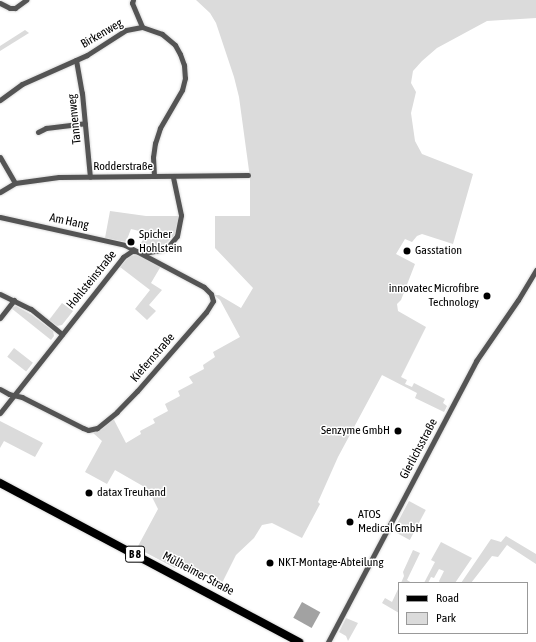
<!DOCTYPE html>
<meta charset="utf-8">
<style>
body{margin:0}
#map{position:relative;width:536px;height:642px;overflow:hidden;background:#fff;font-family:"Asap Condensed",sans-serif}
div>[style]{position:absolute}
[style*='--x']{left:calc(var(--x)*1px);top:calc(var(--y)*1px);width:calc(var(--w)*1px);rotate:calc(var(--a)*1deg)}
.green>*{inset:0;background:#dbdbdb;transform-origin:0 0}
.water>*{inset:0;background:#a2a2a2;transform-origin:0 0}
.roads{filter:drop-shadow(0 0 1px #dbdbdb) drop-shadow(0 0 1px #dbdbdb)}
.minor>*{height:5px;margin:-2.5px;padding:0 2.5px;transform-origin:2.5px;border-radius:2.5px;background:#545454}
.primary>*{height:8px;margin:-4px;padding:0 4px;transform-origin:4px;border-radius:4px;background:#000}
.dots>*{width:11px;height:11px;translate:-50% -50%;box-sizing:border-box;border:2px solid #fff;border-radius:50%}
span{translate:-50% -50%;white-space:nowrap;text-align:center;line-height:1.15;-webkit-text-stroke:3px #fff;paint-order:stroke}
.shield-label span{padding:1px 3px;background:#fff;border:1px solid;border-radius:3px;-webkit-text-stroke-width:0}
.shield-label{font-size:11px;color:#000;font-weight:700}
.street-label{font-size:12px;color:#000}
.poi-label{font-size:12px;color:#000}
.left{translate:0 -50%;text-align:left}
.right{translate:-100% -50%;text-align:right}
.legend{position:absolute;left:398px;top:582px;width:130px;height:52px;box-sizing:border-box;background:#fff;border:1px solid #999;margin:0;padding:5px 7px;list-style:none;font-size:12px;color:#000}
.legend li{display:flex;align-items:center;gap:8px;height:20px}
.legend b{width:20px;border:1px solid #999}
</style>
<div id="map">
<div class="green">
<div style="clip-path:polygon(196px 0,536px 0,536px 18px,487px 21px,437px 48px,422px 61px,413px 71px,411px 83px,416px 92px,411px 113px,415px 141px,422px 154px,473px 174px,453px 244px,422px 234px,417px 236px,412px 242px,405px 239px,396px 254px,415px 264px,401px 300px,397px 304px,398px 311px,426px 327px,401px 377px,407px 380px,405px 384px,412px 387px,414px 383px,445px 399px,443px 403px,447px 406px,444px 412px,415px 398px,417px 393px,382px 375px,338px 457px,318px 502px,320px 504px,302px 538px,272px 523px,262px 525px,254px 538px,236px 555px,221px 585px,182px 565px,175px 568px,137px 548px,158px 509px,148px 489px,115px 470px,107px 484px,85px 472px,102px 441px,92px 432px,101px 429px,113px 418px,126px 443px,141px 434px,140px 431px,155px 423px,153px 419px,168px 411px,165px 404px,180px 396px,178px 391px,193px 383px,189px 377px,204px 369px,203px 365px,215px 357px,213px 352px,240px 337px,220px 300px,214px 295px,219px 295px,241px 308px,253px 288px,215px 248px,215px 216px,250px 216px,250px 178px,239px 97px,234px 77px,216px 23px,210px 13px)"></div>
<div style="clip-path:polygon(25px 30px,29px 33px,0 51px,0 46px)"></div>
<div style="clip-path:polygon(110px 211px,146px 216px,178px 216px,178px 225px,175px 235px,163px 246px,144px 248px,138px 247px,148px 233px,131px 229px,126px 242px,105px 238px)"></div>
<div style="clip-path:polygon(136px 255px,142px 256px,161px 266px,151px 283px,162px 290px,149px 305px,156px 311px,147px 320px,135px 309px,150px 290px,120px 267px,129px 256px)"></div>
<div style="clip-path:polygon(62px 303px,73px 311px,62px 325px,57px 326px,49px 320px)"></div>
<div style="clip-path:polygon(16px 306px,32px 315px,53px 331px,54px 336px,51px 340px,11px 308px)"></div>
<div style="left:14px;top:348px;width:24px;height:11px;rotate:38deg"></div>
<div style="clip-path:polygon(0 421px,43px 443px,35px 457px,4px 441px,0 448px)"></div>
<div style="left:409px;top:501px;width:19px;height:34px;rotate:28deg"></div>
<div style="clip-path:polygon(506px 536px,536px 554px,536px 564px,507px 545px,498px 557px,492px 556px,471px 583px,461px 583px,491px 539px,501px 542px)"></div>
<div style="clip-path:polygon(441px 542px,472px 558px,455px 583px,440px 583px,439px 581px,444px 571px,439px 569px,434px 578px,431px 577px,428px 583px,424px 583px,435px 562px,431px 560px)"></div>
<div style="clip-path:polygon(413px 550px,420px 553px,407px 580px,412px 583px,401px 583px,404px 576px,403px 572px)"></div>
<div style="clip-path:polygon(399px 587px,399px 613px,382px 603px,385px 598px,392px 602px)"></div>
<div style="clip-path:polygon(346px 618px,358px 623px,348px 641px,346px 636px,339px 632px)"></div>
</div>
<div class="water">
<div style="left:302px;top:602px;width:21px;height:18px;rotate:29deg"></div>
</div>
<div class="roads">
<div class="minor">
<div style="--x:133;--y:0;--w:3;--a:108"></div>
<div style="--x:132;--y:3;--w:26;--a:67"></div>
<div style="--x:0;--y:3;--w:11;--a:27"></div>
<div style="--x:10;--y:8;--w:5;--a:0"></div>
<div style="--x:15;--y:8;--w:14;--a:-36"></div>
<div style="--x:76;--y:60;--w:34;--a:80"></div>
<div style="--x:82;--y:93;--w:84;--a:84.6"></div>
<div style="--x:0;--y:100;--w:27;--a:-36"></div>
<div style="--x:22;--y:84;--w:71;--a:-24"></div>
<div style="--x:87;--y:55;--w:46;--a:-32.7"></div>
<div style="--x:126;--y:30;--w:16;--a:-11"></div>
<div style="--x:142;--y:27;--w:21;--a:19"></div>
<div style="--x:162;--y:34;--w:17;--a:40"></div>
<div style="--x:175;--y:45;--w:10;--a:61"></div>
<div style="--x:180;--y:54;--w:12;--a:70"></div>
<div style="--x:184;--y:65;--w:13;--a:86"></div>
<div style="--x:185;--y:78;--w:12;--a:104"></div>
<div style="--x:182;--y:90;--w:44;--a:120.1"></div>
<div style="--x:160;--y:128;--w:16;--a:108"></div>
<div style="--x:155;--y:143;--w:14;--a:98"></div>
<div style="--x:153;--y:157;--w:19;--a:87"></div>
<div style="--x:38;--y:132;--w:9;--a:-27"></div>
<div style="--x:46;--y:128;--w:39;--a:-7"></div>
<div style="--x:0;--y:157;--w:30;--a:60"></div>
<div style="--x:0;--y:192;--w:17;--a:-31"></div>
<div style="--x:15;--y:183;--w:44;--a:-7.8"></div>
<div style="--x:59;--y:177;--w:189;--a:-0.6"></div>
<div style="--x:0;--y:217;--w:128;--a:12.6"></div>
<div style="--x:125;--y:245;--w:89;--a:28"></div>
<div style="--x:204;--y:287;--w:10;--a:45"></div>
<div style="--x:211;--y:294;--w:7;--a:74"></div>
<div style="--x:213;--y:301;--w:13;--a:122"></div>
<div style="--x:206;--y:312;--w:105;--a:131.1"></div>
<div style="--x:137;--y:391;--w:29;--a:134"></div>
<div style="--x:117;--y:412;--w:26;--a:141"></div>
<div style="--x:97;--y:428;--w:9;--a:167"></div>
<div style="--x:88;--y:430;--w:5;--a:-158"></div>
<div style="--x:83;--y:428;--w:68;--a:-153.1"></div>
<div style="--x:22;--y:397;--w:13;--a:-167"></div>
<div style="--x:9;--y:394;--w:10;--a:-151"></div>
<div style="--x:0;--y:294;--w:34;--a:26"></div>
<div style="--x:31;--y:309;--w:40;--a:39"></div>
<div style="--x:0;--y:318;--w:23;--a:-52"></div>
<div style="--x:0;--y:413;--w:199;--a:-51.7"></div>
<div style="--x:123;--y:257;--w:11;--a:-34"></div>
<div style="--x:132;--y:251;--w:17;--a:3"></div>
<div style="--x:149;--y:252;--w:12;--a:-9"></div>
<div style="--x:161;--y:250;--w:8;--a:-23"></div>
<div style="--x:168;--y:247;--w:14;--a:-51"></div>
<div style="--x:177;--y:236;--w:21;--a:-79"></div>
<div style="--x:181;--y:215;--w:39;--a:-102"></div>
<div style="--x:328;--y:642;--w:318;--a:-62.2"></div>
<div style="--x:476;--y:361;--w:74;--a:-55.5"></div>
<div style="--x:518;--y:300;--w:35;--a:-59"></div>
</div>
<div class="primary">
<div style="--x:0;--y:483;--w:339;--a:28"></div>
</div>
</div>
<div class="dots">
<div style="left:131px;top:242px;background:#000"></div>
<div style="left:407px;top:251px;background:#000"></div>
<div style="left:487px;top:296px;background:#000"></div>
<div style="left:398px;top:431px;background:#000"></div>
<div style="left:89px;top:493px;background:#000"></div>
<div style="left:350px;top:522px;background:#000"></div>
<div style="left:270px;top:563px;background:#000"></div>
</div>
<div class="shield-label">
<span style="left:135px;top:554px">B 8</span>
</div>
<div class="street-label">
<span style="left:102px;top:34px;rotate:-30deg">Birkenweg</span>
<span style="left:75px;top:119px;rotate:-96deg">Tannenweg</span>
<span style="left:123px;top:167px">Rodderstraße</span>
<span style="left:69px;top:222px;rotate:12deg">Am Hang</span>
<span style="left:92px;top:280px;rotate:-51deg">Hohlsteinstraße</span>
<span style="left:153px;top:358px;rotate:-49deg">Kiefernstraße</span>
<span style="left:419px;top:449px;rotate:-62deg">Gierlichsstraße</span>
<span style="left:198px;top:574px;rotate:28deg">Mülheimer Straße</span>
</div>
<div class="poi-label">
<span class="left" style="left:139px;top:242px">Spicher<br>Hohlstein</span>
<span class="left" style="left:415px;top:251px">Gasstation</span>
<span class="right" style="left:479px;top:296px">innovatec Microfibre<br>Technology</span>
<span class="right" style="left:390px;top:431px">Senzyme GmbH</span>
<span class="left" style="left:97px;top:493px">datax Treuhand</span>
<span class="left" style="left:358px;top:522px">ATOS<br>Medical GmbH</span>
<span class="left" style="left:278px;top:563px">NKT-Montage-Abteilung</span>
</div>
<ul class="legend">
<li><b style="height:5px;background:#000"></b>Road</li>
<li><b style="height:11px;background:#dbdbdb"></b>Park</li>
</ul>
</div>
